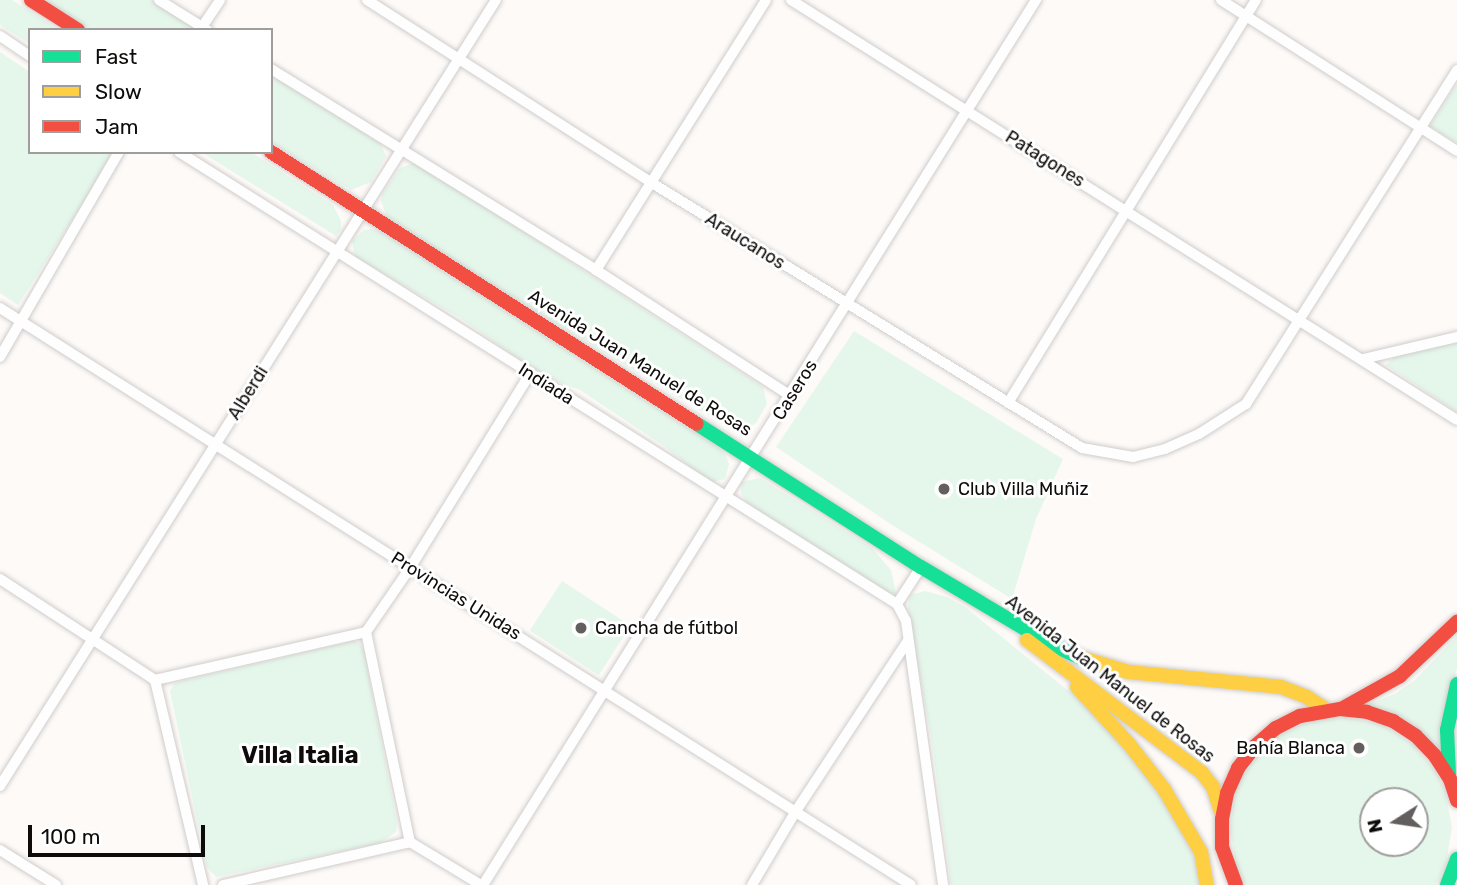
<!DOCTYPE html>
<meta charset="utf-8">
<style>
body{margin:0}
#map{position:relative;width:1457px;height:885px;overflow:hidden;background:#fdfaf8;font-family:Rubik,sans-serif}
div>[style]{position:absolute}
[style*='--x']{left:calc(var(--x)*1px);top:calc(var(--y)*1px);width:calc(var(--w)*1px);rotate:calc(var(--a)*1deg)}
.green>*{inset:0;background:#e5f7eb;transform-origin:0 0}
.roads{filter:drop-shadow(0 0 2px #cfcdcb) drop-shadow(0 0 2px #cfcdcb)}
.street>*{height:10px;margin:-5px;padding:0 5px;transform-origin:5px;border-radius:5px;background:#fffefe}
.fast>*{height:14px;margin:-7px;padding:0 7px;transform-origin:7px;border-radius:7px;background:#16e098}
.slow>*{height:14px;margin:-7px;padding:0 7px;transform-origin:7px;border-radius:7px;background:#ffcf43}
.jam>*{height:14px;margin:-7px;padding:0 7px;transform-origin:7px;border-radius:7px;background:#f24e42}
.dots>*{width:19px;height:19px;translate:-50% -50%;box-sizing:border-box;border:4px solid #fff;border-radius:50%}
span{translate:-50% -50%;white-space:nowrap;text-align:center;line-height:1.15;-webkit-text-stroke:6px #fff;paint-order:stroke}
.street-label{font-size:18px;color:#0e0c0b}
.poi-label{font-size:18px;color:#0e0c0b}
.left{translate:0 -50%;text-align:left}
.right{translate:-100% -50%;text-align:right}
.district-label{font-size:24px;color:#0e0c0b;font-weight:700}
.legend{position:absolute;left:28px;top:28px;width:245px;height:126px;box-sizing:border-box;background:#fff;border:2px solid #9f9e9d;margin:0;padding:9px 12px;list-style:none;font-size:21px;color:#0e0c0b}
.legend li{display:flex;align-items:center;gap:14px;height:35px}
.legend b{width:35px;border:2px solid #9f9e9d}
.north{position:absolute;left:1359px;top:787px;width:70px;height:70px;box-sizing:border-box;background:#fff;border:2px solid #9f9e9d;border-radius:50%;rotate:258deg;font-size:19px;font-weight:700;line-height:28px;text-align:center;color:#0e0c0b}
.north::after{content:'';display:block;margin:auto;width:24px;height:32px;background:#625f5e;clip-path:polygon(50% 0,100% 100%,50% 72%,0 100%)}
.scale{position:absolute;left:28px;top:825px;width:177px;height:32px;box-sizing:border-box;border:4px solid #0e0c0b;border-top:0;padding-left:9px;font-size:21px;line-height:24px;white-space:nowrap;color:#0e0c0b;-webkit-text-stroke:5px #fff;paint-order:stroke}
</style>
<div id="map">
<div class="green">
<div style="clip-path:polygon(0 0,12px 0,59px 30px,30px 30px,30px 44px,0 25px)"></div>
<div style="clip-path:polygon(45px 0,152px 0,200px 30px,91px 30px)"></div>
<div style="clip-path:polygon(0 52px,30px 72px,30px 152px,115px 152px,18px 305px,0 293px)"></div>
<div style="clip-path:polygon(271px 75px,380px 143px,386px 156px,371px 182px,351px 190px,271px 142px)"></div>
<div style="clip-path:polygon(1457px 84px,1457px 143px,1430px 126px)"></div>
<div style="clip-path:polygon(201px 152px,251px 152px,333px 205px,341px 221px,341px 230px,336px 236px)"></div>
<div style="clip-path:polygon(416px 162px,763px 387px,767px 404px,756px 423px,748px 428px,731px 429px,460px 265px,386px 215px,381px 201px,383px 193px,400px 168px)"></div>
<div style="clip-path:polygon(372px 229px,381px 232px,716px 446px,725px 454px,729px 464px,725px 479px,712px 482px,706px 479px,664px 446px,580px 390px,545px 377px,460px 318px,355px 257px,352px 241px,364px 230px)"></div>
<div style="clip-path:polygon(854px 331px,1063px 459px,1036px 519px,1012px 599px,892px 525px,776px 447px)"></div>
<div style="clip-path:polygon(1457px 343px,1457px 412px,1386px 365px,1395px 356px)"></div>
<div style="clip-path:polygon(760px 478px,872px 548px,891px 570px,896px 593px,886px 594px,747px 503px,741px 493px,741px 482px)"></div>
<div style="left:562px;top:581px;width:82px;height:59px;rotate:33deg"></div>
<div style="clip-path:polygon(925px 591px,947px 597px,965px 607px,1087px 706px,1142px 766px,1191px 845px,1201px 885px,951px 885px,933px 749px,908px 608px,910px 595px)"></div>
<div style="clip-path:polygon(1457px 636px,1457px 669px,1444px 706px,1440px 751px,1414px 724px,1366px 705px,1395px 694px,1415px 680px)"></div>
<div style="clip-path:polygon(354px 641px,360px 643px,364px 651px,397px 822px,396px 832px,380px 843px,216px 877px,207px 867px,170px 691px,174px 684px,182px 681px)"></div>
<div style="clip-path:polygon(evenodd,1329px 717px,1347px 717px,1383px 725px,1414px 745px,1437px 774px,1445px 791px,1452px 827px,1446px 864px,1436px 885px,1246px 885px,1243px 881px,1236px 864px,1230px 829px,1235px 793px,1242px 776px,1264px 747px,1278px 736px,1311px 720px,1329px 717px,1373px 801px,1415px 801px,1415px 843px,1373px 843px,1373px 801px)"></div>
</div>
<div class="roads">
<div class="street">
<div style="--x:159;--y:0;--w:57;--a:32"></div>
<div style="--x:367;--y:0;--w:339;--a:32.7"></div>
<div style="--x:652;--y:183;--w:505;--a:31.64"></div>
<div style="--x:1082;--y:448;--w:52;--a:10"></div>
<div style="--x:1133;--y:457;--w:33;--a:-14"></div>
<div style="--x:1165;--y:449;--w:37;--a:-24"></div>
<div style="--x:1199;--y:434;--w:56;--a:-32.6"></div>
<div style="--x:1246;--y:404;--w:395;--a:-57.7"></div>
<div style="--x:791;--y:0;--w:787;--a:32.24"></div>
<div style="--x:1221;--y:0;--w:280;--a:32.6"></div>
<div style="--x:202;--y:27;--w:32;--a:-56"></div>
<div style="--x:0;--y:36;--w:36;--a:34"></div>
<div style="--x:271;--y:69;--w:382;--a:31.7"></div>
<div style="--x:596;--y:270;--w:232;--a:32.9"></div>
<div style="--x:179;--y:152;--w:848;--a:32.19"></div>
<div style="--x:897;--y:604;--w:19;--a:62"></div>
<div style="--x:906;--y:621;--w:267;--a:82"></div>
<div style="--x:596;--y:270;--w:319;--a:-57.8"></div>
<div style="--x:0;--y:308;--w:1078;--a:32.35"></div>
<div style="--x:0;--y:357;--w:237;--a:-59.9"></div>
<div style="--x:1363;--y:359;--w:97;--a:-13.2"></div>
<div style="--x:1008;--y:403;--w:473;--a:-58.4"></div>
<div style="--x:0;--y:579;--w:185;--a:33.1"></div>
<div style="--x:897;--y:604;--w:44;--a:-57"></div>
<div style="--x:366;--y:632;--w:215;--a:78.2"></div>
<div style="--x:155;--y:680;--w:216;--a:-12.8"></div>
<div style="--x:366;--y:632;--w:78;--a:-55.5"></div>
<div style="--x:410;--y:568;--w:228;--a:-58.3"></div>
<div style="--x:155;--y:680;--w:211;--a:76.8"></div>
<div style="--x:0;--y:786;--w:929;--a:-57.75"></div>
<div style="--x:410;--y:842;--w:83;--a:31.2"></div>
<div style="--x:0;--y:850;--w:66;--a:32"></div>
<div style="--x:223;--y:885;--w:192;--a:-12.9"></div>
<div style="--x:483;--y:885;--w:1044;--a:-58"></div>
<div style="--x:752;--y:885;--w:86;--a:-59.3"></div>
<div style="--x:796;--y:811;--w:202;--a:-56.7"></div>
</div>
<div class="fast">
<div style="--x:697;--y:424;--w:266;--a:32.6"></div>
<div style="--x:921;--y:567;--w:150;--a:30.8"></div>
<div style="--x:1050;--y:644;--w:35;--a:24"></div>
<div style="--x:1449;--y:774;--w:44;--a:-92.6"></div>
<div style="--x:1447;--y:730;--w:47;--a:-77.7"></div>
<div style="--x:1447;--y:885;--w:28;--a:-69"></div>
</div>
<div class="slow">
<div style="--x:1027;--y:640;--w:220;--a:37.2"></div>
<div style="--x:1202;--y:773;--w:18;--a:52"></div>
<div style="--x:1213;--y:787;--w:25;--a:72"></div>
<div style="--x:1082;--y:658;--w:49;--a:16.6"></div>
<div style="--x:1129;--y:672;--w:153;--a:5.6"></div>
<div style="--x:1281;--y:687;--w:28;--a:21"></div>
<div style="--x:1307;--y:697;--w:24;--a:33"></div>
<div style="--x:1077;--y:687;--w:77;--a:47.6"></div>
<div style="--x:1129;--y:744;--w:57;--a:52.1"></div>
<div style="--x:1164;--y:789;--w:73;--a:59.6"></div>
<div style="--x:1201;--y:852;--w:34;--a:80"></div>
</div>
<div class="jam">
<div style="--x:31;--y:0;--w:56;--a:32.6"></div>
<div style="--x:271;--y:152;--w:505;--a:32.56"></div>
<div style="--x:1341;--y:709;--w:68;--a:-29.2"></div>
<div style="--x:1400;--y:676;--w:79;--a:-43.5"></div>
<div style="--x:1236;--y:885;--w:40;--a:-110.2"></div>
<div style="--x:1222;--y:847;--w:28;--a:-90"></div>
<div style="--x:1222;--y:819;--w:26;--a:-79"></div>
<div style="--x:1227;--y:793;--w:27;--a:-66"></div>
<div style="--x:1238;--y:768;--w:28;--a:-52"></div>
<div style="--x:1255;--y:746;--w:28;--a:-41"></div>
<div style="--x:1276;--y:728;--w:27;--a:-27"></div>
<div style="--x:1300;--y:716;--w:41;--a:-9.9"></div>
<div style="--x:1340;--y:709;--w:27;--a:6"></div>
<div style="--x:1367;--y:712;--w:28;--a:19"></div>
<div style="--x:1393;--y:721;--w:27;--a:33"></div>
<div style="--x:1416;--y:736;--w:28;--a:46"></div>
<div style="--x:1435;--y:756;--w:27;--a:57"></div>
<div style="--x:1450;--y:779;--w:23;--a:72"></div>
</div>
</div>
<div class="dots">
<div style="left:944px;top:489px;background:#625f5e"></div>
<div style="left:581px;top:628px;background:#625f5e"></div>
<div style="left:1359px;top:748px;background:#625f5e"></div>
</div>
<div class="street-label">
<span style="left:1045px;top:159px;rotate:32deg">Patagones</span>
<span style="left:745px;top:241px;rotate:32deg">Araucanos</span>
<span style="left:640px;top:363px;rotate:32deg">Avenida Juan Manuel de Rosas</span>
<span style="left:546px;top:384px;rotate:32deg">Indiada</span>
<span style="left:795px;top:390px;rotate:-58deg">Caseros</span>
<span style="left:248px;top:393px;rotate:-58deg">Alberdi</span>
<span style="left:456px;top:596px;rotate:32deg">Provincias Unidas</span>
<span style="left:1110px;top:679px;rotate:38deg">Avenida Juan Manuel de Rosas</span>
</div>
<div class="poi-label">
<span class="left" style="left:958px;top:489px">Club Villa Muñiz</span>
<span class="left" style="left:595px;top:628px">Cancha de fútbol</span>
<span class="right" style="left:1345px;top:748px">Bahía Blanca</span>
</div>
<div class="district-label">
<span style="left:300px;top:756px">Villa Italia</span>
</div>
<ul class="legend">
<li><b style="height:9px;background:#16e098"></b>Fast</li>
<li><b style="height:9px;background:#ffcf43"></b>Slow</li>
<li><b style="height:9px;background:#f24e42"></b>Jam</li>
</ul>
<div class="north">N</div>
<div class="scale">100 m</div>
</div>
